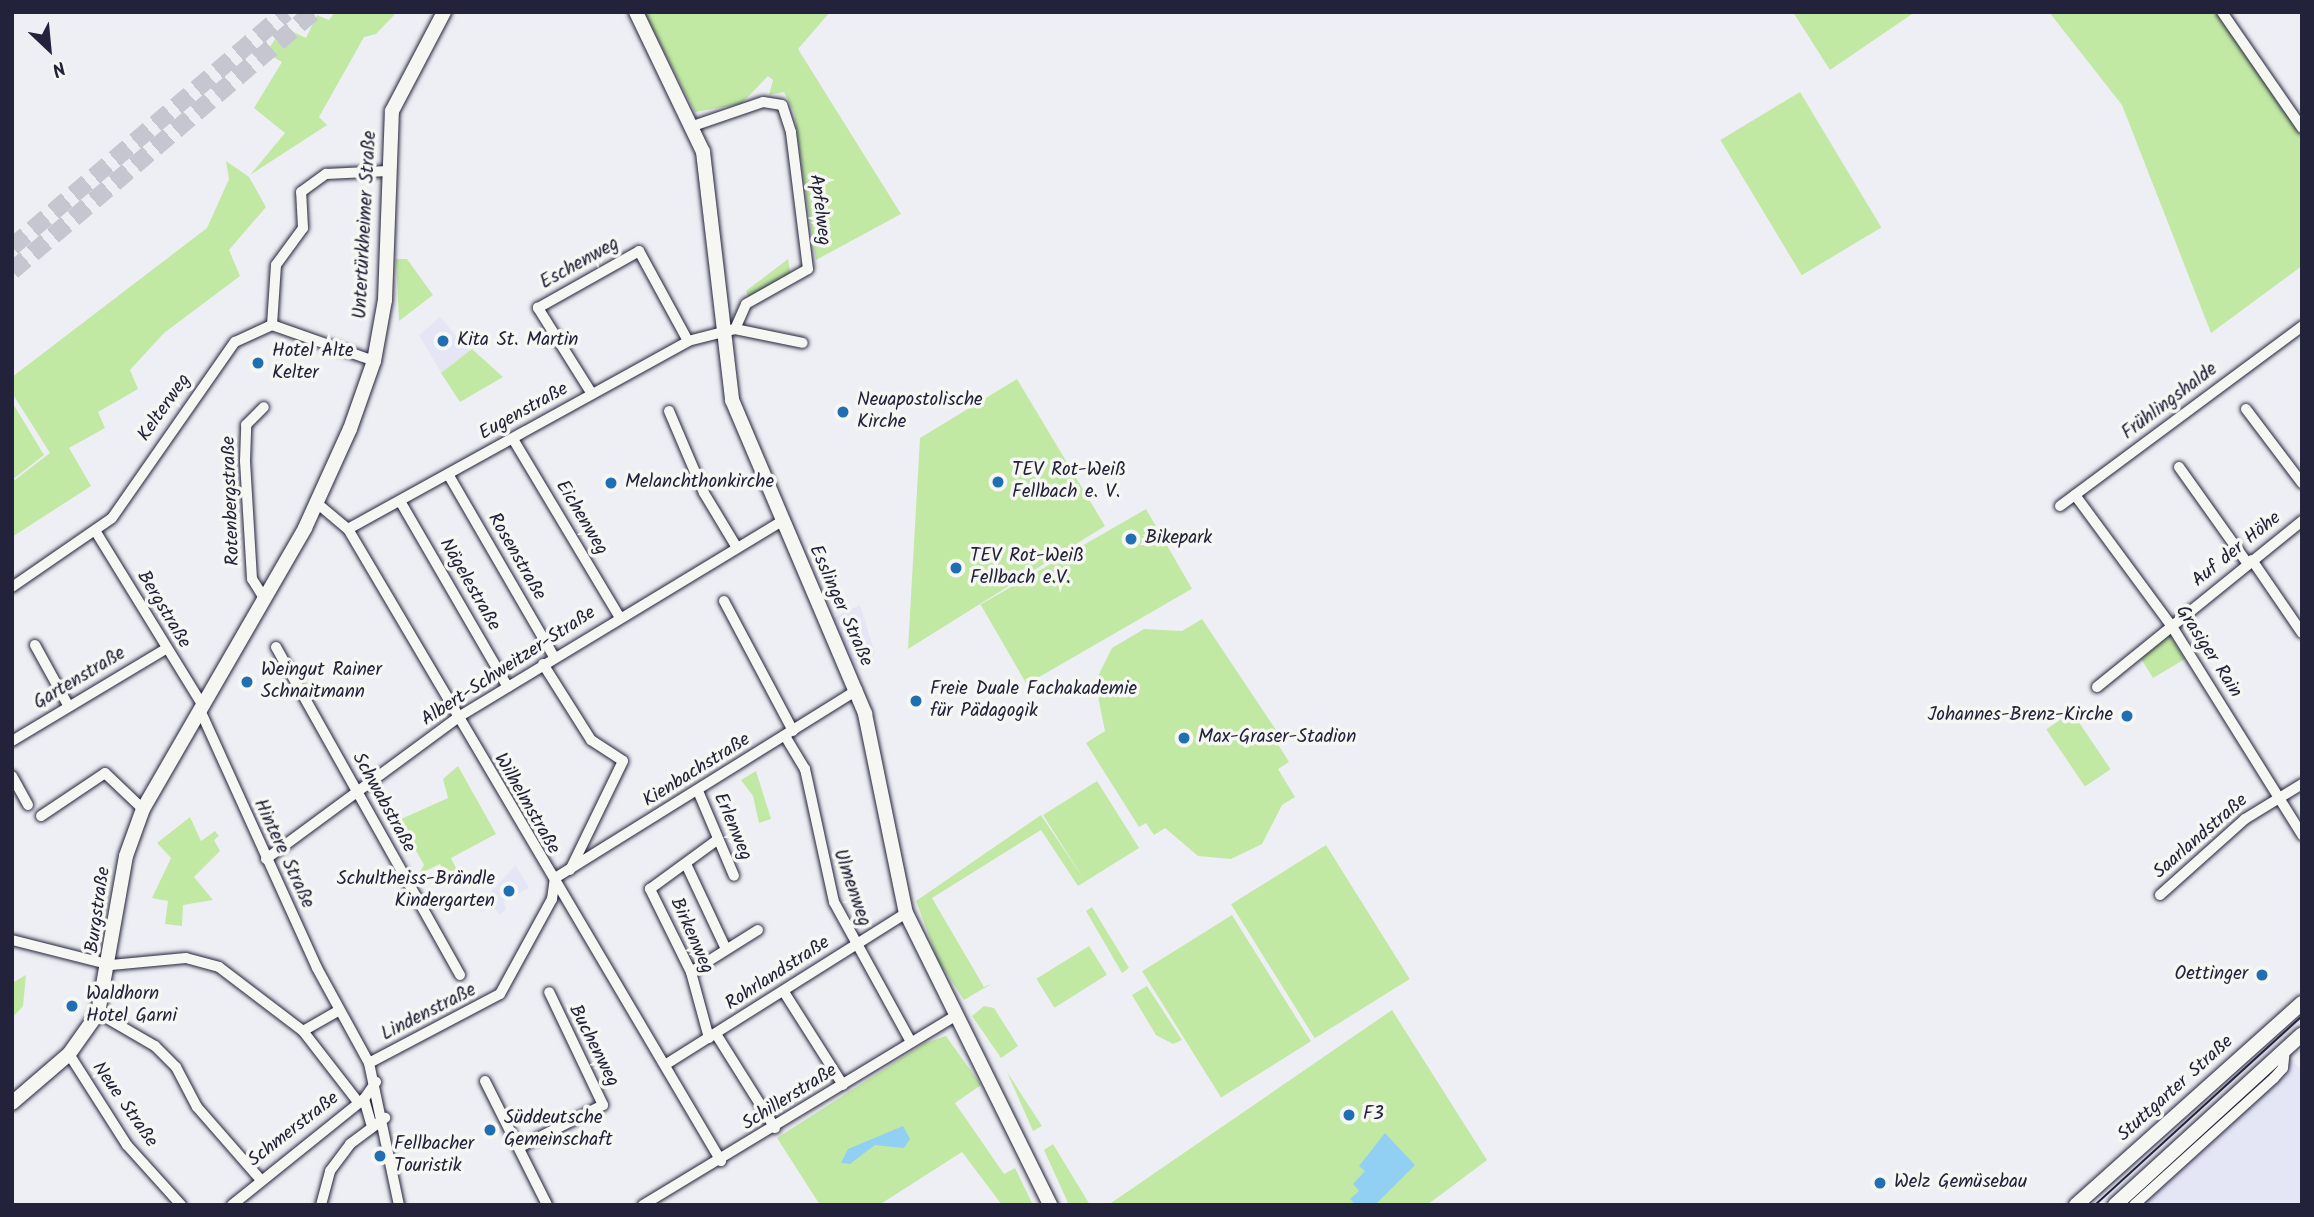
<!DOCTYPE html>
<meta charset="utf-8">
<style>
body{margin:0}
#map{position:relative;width:2314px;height:1217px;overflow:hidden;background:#eeeff4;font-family:Kalam,sans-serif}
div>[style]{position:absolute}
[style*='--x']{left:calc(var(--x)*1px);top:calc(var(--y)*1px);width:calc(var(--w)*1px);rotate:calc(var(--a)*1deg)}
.built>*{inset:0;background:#e4e6f6}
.green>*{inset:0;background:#c2e9a4;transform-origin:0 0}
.water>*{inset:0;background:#91d0f2}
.trunk-tunnel>*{height:18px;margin-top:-9px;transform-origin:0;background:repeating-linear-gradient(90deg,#c5c6cf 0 18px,transparent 0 27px)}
.roads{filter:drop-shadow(0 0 2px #22223b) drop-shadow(0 0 2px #22223b)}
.minor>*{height:10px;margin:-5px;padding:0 5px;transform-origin:5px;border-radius:5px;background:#f6f6f2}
.secondary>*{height:14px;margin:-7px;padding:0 7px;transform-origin:7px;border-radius:7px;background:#f6f6f2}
.tram>*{height:2px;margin:-1px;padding:0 1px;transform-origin:1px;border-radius:1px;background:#22223b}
.dots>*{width:19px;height:19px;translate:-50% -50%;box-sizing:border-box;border:4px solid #f6f6f2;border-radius:50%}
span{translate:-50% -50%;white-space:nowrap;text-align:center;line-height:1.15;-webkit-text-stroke:7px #f6f6f2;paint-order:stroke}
.street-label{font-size:19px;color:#22223b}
.poi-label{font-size:19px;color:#22223b}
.left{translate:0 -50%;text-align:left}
.right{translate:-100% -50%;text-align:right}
.frame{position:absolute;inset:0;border:14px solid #22223b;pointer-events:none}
.north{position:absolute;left:14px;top:14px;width:70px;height:70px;-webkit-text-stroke:5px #f6f6f2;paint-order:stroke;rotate:154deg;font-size:19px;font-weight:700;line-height:28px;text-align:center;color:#22223b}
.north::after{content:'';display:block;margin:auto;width:24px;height:32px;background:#22223b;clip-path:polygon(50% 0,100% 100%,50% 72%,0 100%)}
</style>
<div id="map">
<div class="built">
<div style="clip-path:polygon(440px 317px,470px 351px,441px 373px,419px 335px)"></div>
<div style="clip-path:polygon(860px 605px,875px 653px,864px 669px,856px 667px,833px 618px)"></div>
<div style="clip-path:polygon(516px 865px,529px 888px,504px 901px,506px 910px,499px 915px,494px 906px,481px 912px,477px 906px)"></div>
<div style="clip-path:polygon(2291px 1059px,2302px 1071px,2302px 1205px,2135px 1205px)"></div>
</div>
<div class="green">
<div style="clip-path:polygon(335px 12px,397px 12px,376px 34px,364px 37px,319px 117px,327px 125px,250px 175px,285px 133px,254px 108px,282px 62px,266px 53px,283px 27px,306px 38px,317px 15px,329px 20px)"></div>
<div style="clip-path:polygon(644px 12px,830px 12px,798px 49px,901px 214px,816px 260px,794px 112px,784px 92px,769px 95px,773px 80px,768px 76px,741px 104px,695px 112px)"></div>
<div style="clip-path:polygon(1793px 12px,1915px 12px,1830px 70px)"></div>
<div style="clip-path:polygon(2049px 12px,2219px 12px,2302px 135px,2302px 266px,2211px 333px,2122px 105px)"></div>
<div style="left:1800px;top:92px;width:158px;height:93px;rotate:59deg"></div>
<div style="clip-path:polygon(226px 161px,249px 177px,266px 207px,229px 250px,240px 276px,164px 333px,130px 370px,138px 389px,98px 412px,105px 428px,69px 448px,91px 486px,12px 537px,12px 482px,50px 453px,12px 393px,12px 377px,207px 228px,229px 179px)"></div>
<div style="clip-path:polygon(804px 247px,788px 259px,791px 277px,749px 299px,746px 291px)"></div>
<div style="clip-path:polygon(396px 259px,407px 259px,433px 295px,399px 321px)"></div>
<div style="clip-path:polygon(472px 349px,503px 377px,460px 402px,441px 373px)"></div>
<div style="clip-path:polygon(1017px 379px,1105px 526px,908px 649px,920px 438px)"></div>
<div style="clip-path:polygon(12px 402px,44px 455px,12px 480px)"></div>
<div style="left:1146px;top:509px;width:92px;height:191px;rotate:60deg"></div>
<div style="clip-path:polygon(1202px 619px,1276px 730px,1271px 733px,1289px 762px,1278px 769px,1295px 797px,1282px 805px,1262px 844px,1231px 859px,1198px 856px,1165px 828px,1154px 835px,1146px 823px,1139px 827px,1086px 743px,1105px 731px,1095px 682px,1112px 648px,1144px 629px,1182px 631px)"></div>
<div style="clip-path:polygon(2168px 633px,2185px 659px,2153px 678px,2140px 657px)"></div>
<div style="left:2072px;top:712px;width:69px;height:31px;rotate:56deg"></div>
<div style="clip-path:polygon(458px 766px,496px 834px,451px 858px,458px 872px,448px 877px,440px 864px,419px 874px,424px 865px,399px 820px,448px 798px,443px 779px)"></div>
<div style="clip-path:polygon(756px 771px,771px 819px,759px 823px,753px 796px,741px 780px)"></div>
<div style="clip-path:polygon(1097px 781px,1139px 848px,1078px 886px,1041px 830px,932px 898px,984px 987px,993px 983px,964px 1000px,938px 960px,916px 901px,1041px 815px,1085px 881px,1043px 815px)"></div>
<div style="clip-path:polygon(190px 817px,201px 841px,215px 831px,219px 836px,214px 840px,220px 851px,194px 877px,213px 900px,183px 905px,182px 926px,165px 924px,168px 901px,152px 898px,171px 858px,157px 843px)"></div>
<div style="left:1326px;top:845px;width:158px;height:112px;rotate:58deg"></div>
<div style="clip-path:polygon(1092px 907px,1129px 968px,1122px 973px,1086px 911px)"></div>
<div style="left:1232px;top:915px;width:149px;height:106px;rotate:58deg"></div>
<div style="left:1089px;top:946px;width:34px;height:62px;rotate:58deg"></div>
<div style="clip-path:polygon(26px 975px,23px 1006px,12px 1018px,12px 983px)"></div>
<div style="clip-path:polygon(1147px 986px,1182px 1040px,1173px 1044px,1156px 1035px,1132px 995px)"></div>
<div style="clip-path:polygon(984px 1006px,994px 1008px,1018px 1046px,1001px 1058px,972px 1016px)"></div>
<div style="clip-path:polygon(1392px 1010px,1487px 1160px,1427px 1205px,1108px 1205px)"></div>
<div style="clip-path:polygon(946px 1036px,981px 1085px,955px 1103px,1004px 1174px,1015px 1168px,1033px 1205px,1002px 1205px,962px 1152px,879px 1205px,820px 1205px,777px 1138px,925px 1043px)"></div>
<div style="clip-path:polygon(1007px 1072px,1042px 1126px,1033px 1131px)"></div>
<div style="clip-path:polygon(1053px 1144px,1090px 1205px,1069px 1205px,1044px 1150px)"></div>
</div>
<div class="water">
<div style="clip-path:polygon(903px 1126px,910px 1139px,904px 1148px,875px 1145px,850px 1164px,841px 1163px,848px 1149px)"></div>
<div style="clip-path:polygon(1385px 1133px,1415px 1165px,1375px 1205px,1356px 1205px,1350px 1199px,1359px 1191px,1353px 1184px,1365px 1171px,1359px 1166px)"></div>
</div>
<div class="trunk-tunnel">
<div style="--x:12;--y:247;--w:361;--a:-40.6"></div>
<div style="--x:12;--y:271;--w:397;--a:-40.7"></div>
</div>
<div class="roads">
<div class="minor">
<div style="--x:2222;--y:12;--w:141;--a:55.4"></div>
<div style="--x:272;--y:325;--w:60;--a:-86.2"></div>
<div style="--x:276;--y:265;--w:46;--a:-53.9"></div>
<div style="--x:303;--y:228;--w:36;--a:-93"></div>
<div style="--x:301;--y:192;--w:31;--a:-36"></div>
<div style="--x:326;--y:174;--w:62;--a:-2.8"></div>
<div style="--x:735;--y:329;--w:69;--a:11.6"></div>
<div style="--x:592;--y:394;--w:102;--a:-122.1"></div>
<div style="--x:538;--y:308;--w:116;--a:-29.4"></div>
<div style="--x:639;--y:251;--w:102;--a:61.4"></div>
<div style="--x:2246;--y:409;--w:93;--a:52.9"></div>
<div style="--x:669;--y:411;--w:89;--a:66.9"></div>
<div style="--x:704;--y:493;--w:62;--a:58.9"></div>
<div style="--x:513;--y:439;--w:206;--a:59.1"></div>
<div style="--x:2179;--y:467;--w:119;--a:54.6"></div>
<div style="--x:448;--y:474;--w:211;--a:59.9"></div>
<div style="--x:2075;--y:495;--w:162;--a:53.6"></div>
<div style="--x:2171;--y:625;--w:248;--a:58"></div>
<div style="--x:400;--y:501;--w:215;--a:59.9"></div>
<div style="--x:318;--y:504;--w:39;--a:40"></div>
<div style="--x:348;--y:529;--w:734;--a:59.45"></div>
<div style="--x:2060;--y:506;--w:302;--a:-36.6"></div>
<div style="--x:348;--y:529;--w:389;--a:-28.9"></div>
<div style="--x:688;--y:341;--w:49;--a:-14.3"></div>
<div style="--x:735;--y:329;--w:27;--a:-66"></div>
<div style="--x:746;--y:304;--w:71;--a:-29.4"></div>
<div style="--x:808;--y:269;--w:138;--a:-97.1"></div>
<div style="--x:791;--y:132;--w:28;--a:-108"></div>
<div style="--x:782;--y:105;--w:19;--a:-171"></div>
<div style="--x:763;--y:102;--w:74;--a:161.1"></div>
<div style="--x:96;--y:532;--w:204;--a:58.4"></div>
<div style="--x:2252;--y:560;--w:88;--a:55.6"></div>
<div style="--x:12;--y:587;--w:121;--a:-34.6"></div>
<div style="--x:112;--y:518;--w:215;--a:-55.1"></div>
<div style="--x:235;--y:342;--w:41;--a:-24.7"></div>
<div style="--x:272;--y:325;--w:108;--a:19.4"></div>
<div style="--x:264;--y:598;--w:22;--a:-122"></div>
<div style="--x:252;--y:579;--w:118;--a:-93.4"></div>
<div style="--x:245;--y:461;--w:36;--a:-88"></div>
<div style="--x:246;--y:425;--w:25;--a:-45"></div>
<div style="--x:724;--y:601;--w:147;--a:62"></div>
<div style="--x:35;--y:645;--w:68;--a:61.2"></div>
<div style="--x:276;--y:647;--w:376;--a:60.7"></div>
<div style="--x:543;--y:664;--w:90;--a:57.7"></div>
<div style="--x:591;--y:740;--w:38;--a:33"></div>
<div style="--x:623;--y:761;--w:121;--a:115.9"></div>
<div style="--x:2097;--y:687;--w:264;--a:-39"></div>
<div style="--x:200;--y:710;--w:283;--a:65.6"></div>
<div style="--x:317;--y:968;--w:108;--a:61.3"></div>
<div style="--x:369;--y:1063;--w:145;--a:78.1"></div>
<div style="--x:785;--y:736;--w:39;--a:59"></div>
<div style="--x:805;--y:769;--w:136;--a:77.7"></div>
<div style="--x:834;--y:902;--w:160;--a:61.2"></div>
<div style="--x:12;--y:741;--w:179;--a:-30.9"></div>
<div style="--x:12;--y:776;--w:33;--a:61"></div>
<div style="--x:698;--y:791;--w:92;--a:67"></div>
<div style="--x:41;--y:816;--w:77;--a:-33.9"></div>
<div style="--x:105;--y:773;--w:52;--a:43.5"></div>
<div style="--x:266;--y:859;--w:237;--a:-36.4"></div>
<div style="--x:457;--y:718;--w:379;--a:-31.2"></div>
<div style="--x:686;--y:864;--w:94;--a:64.8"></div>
<div style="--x:2160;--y:895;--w:114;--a:-41.8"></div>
<div style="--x:2245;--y:819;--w:67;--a:-31.6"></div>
<div style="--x:12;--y:940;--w:102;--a:14.2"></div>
<div style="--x:111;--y:965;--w:75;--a:-5.3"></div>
<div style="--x:186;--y:958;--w:34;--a:15"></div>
<div style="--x:219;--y:967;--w:106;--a:37.3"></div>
<div style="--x:303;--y:1031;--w:90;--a:52.2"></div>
<div style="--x:691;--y:972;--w:79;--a:-32.1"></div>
<div style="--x:784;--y:992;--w:110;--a:57.6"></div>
<div style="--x:98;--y:1013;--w:66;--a:30.1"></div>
<div style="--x:155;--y:1046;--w:30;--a:45"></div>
<div style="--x:176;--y:1067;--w:45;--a:62.3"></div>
<div style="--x:197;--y:1107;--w:96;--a:48.8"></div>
<div style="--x:303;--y:1031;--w:40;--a:-29.7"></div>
<div style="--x:716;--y:1034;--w:111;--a:57.9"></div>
<div style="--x:709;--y:1038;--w:68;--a:-105.3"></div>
<div style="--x:691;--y:972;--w:93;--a:-116.3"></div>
<div style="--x:650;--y:889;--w:83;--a:-36.2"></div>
<div style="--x:69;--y:1054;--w:108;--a:57.5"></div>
<div style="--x:127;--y:1145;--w:81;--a:48"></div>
<div style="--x:369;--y:1063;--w:148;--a:-27.8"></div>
<div style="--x:500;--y:994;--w:108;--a:-61.3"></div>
<div style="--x:552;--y:899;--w:21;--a:-82"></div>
<div style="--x:555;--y:878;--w:356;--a:-31.9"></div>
<div style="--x:668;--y:1063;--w:281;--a:-32.2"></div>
<div style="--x:485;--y:1081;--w:139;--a:63.4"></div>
<div style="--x:364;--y:1099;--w:26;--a:74"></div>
<div style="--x:520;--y:1147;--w:93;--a:-26.8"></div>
<div style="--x:603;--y:1105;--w:125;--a:-115.5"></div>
<div style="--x:232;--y:1205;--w:169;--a:-38.8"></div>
<div style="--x:364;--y:1099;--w:21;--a:-55"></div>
<div style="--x:321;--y:1205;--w:35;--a:-75"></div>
<div style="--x:330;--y:1171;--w:34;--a:-53"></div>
<div style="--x:350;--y:1144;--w:44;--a:-36.6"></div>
<div style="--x:643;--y:1205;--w:363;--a:-31.2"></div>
<div style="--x:2134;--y:1205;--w:189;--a:-42.2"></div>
<div style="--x:2274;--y:1078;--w:13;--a:-48"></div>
<div style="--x:2283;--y:1068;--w:18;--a:-84"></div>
</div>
<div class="secondary">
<div style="--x:636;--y:12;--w:155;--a:64.4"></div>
<div style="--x:703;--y:152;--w:250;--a:83.3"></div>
<div style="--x:732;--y:400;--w:341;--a:67"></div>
<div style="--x:865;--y:714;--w:203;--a:78.4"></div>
<div style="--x:906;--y:913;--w:326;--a:63.7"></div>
<div style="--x:12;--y:1103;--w:75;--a:-40.7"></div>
<div style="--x:69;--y:1054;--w:50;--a:-54.7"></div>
<div style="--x:98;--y:1013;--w:159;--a:-79.9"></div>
<div style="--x:126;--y:856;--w:50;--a:-70.1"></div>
<div style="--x:143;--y:809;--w:324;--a:-60"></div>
<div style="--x:305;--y:528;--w:109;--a:-65.6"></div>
<div style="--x:350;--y:429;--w:72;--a:-70.6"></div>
<div style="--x:374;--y:361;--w:62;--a:-79.8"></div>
<div style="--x:385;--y:300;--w:189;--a:-87.9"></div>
<div style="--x:392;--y:111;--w:112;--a:-62.3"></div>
<div style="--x:2076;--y:1205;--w:303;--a:-41.8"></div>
<div style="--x:2115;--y:1205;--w:253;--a:-42.4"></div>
</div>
</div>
<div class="tram">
<div style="--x:2095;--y:1205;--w:280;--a:-42.4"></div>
</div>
<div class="dots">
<div style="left:443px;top:341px;background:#1f6fb2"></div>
<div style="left:258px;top:363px;background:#1f6fb2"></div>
<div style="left:843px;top:412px;background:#1f6fb2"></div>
<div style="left:998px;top:482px;background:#1f6fb2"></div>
<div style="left:611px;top:483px;background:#1f6fb2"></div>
<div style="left:1131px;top:539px;background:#1f6fb2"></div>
<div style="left:956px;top:568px;background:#1f6fb2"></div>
<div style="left:247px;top:682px;background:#1f6fb2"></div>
<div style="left:916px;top:701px;background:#1f6fb2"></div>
<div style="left:2127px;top:716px;background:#1f6fb2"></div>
<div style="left:1184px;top:738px;background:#1f6fb2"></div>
<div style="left:509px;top:891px;background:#1f6fb2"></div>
<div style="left:2262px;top:975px;background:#1f6fb2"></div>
<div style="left:72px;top:1006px;background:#1f6fb2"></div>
<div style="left:1349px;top:1115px;background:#1f6fb2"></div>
<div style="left:490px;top:1130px;background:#1f6fb2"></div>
<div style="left:380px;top:1156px;background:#1f6fb2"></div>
<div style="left:1880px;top:1183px;background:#1f6fb2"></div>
</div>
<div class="street-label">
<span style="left:819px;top:210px;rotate:83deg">Apfelweg</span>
<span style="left:366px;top:225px;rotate:-87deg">Untertürkheimer Straße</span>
<span style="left:580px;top:264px;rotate:-29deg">Eschenweg</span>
<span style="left:2170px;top:402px;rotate:-37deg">Frühlingshalde</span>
<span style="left:165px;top:408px;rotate:-55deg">Kelterweg</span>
<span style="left:524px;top:412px;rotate:-29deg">Eugenstraße</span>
<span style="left:232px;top:501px;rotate:-92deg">Rotenbergstraße</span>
<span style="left:581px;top:518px;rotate:59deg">Eichenweg</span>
<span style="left:2237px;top:550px;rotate:-39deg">Auf der Höhe</span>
<span style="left:516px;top:557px;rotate:60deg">Rosenstraße</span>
<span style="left:469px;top:585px;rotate:60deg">Nägelestraße</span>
<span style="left:840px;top:606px;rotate:66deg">Esslinger Straße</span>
<span style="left:163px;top:610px;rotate:59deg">Bergstraße</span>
<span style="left:2208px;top:652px;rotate:57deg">Grasiger Rain</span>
<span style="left:509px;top:667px;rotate:-33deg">Albert-Schweitzer-Straße</span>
<span style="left:80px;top:679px;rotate:-31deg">Gartenstraße</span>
<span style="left:697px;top:771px;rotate:-32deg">Kienbachstraße</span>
<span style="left:383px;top:803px;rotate:61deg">Schwabstraße</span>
<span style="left:526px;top:804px;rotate:60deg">Wilhelmstraße</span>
<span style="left:732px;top:827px;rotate:67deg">Erlenweg</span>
<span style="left:2201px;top:837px;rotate:-41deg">Saarlandstraße</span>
<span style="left:283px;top:854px;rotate:65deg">Hintere Straße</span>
<span style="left:851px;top:888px;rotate:71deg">Ulmenweg</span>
<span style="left:99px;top:910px;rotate:-82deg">Burgstraße</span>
<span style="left:691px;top:936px;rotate:66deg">Birkenweg</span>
<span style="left:778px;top:974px;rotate:-33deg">Rohrlandstraße</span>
<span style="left:429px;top:1013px;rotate:-27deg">Lindenstraße</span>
<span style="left:593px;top:1046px;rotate:63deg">Buchenweg</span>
<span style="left:2176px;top:1089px;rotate:-42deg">Stuttgarter Straße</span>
<span style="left:790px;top:1098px;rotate:-32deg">Schillerstraße</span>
<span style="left:124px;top:1105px;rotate:55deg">Neue Straße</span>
<span style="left:294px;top:1130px;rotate:-38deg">Schmerstraße</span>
</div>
<div class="poi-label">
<span class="left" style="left:457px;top:341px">Kita St. Martin</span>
<span class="left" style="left:272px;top:363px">Hotel Alte<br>Kelter</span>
<span class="left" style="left:857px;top:412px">Neuapostolische<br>Kirche</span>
<span class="left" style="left:1012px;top:482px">TEV Rot-Weiß<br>Fellbach e. V.</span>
<span class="left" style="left:625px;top:483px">Melanchthonkirche</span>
<span class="left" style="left:1145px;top:539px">Bikepark</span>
<span class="left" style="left:970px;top:568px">TEV Rot-Weiß<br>Fellbach e.V.</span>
<span class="left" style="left:261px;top:682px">Weingut Rainer<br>Schnaitmann</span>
<span class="left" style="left:930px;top:701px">Freie Duale Fachakademie<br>für Pädagogik</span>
<span class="right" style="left:2113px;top:716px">Johannes-Brenz-Kirche</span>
<span class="left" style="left:1198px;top:738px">Max-Graser-Stadion</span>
<span class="right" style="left:495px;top:891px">Schultheiss-Brändle<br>Kindergarten</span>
<span class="right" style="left:2248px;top:975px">Oettinger</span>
<span class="left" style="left:86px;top:1006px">Waldhorn<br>Hotel Garni</span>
<span class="left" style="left:1363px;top:1115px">F3</span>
<span class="left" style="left:504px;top:1130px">Süddeutsche<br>Gemeinschaft</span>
<span class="left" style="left:394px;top:1156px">Fellbacher<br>Touristik</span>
<span class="left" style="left:1894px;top:1183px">Welz Gemüsebau</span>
</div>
<div class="frame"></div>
<div class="north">N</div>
</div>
